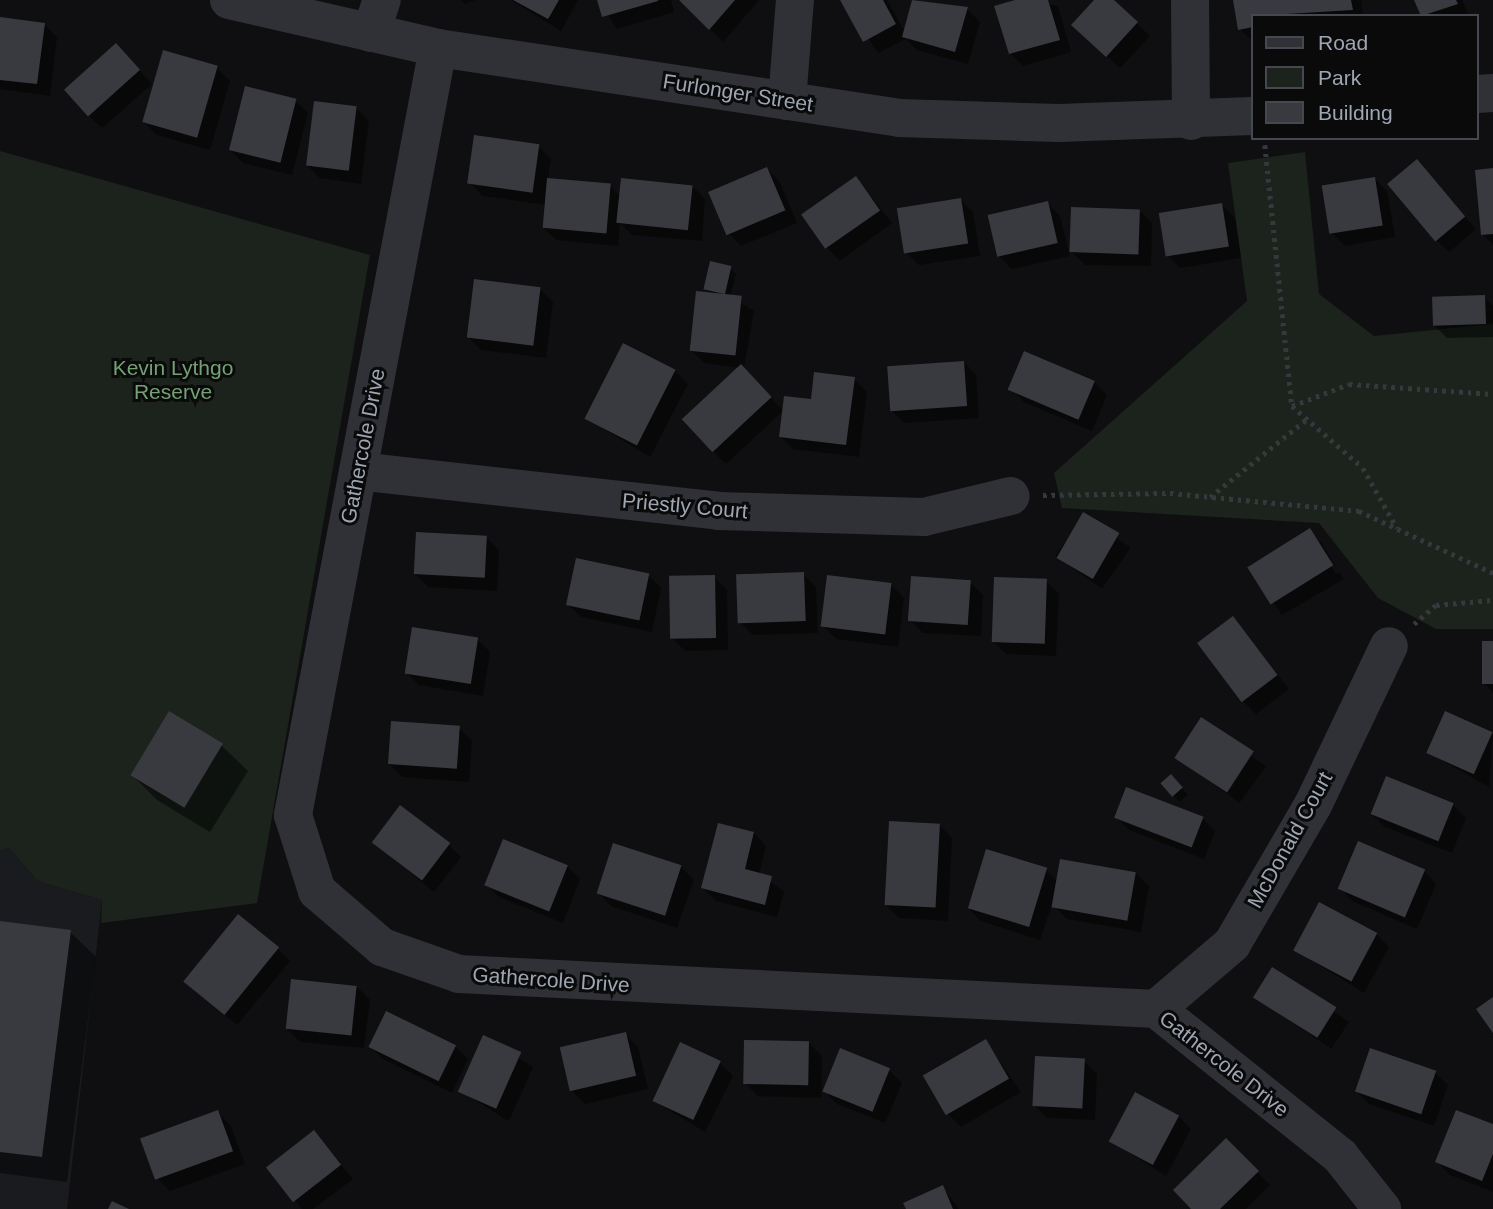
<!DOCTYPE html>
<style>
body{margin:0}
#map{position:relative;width:1493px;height:1209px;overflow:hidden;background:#0f0f11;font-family:Helvetica,sans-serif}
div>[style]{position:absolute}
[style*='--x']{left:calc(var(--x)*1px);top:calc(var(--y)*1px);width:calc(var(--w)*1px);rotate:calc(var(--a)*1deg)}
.built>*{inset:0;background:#1a1b1e}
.green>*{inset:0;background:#1b231c}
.shadow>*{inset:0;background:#0007;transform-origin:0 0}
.building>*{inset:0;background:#383a3f;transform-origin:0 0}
.path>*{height:4.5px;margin-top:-2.25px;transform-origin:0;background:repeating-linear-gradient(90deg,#35383d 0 3.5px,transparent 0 8.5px)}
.minor>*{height:38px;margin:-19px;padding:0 19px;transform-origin:19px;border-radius:19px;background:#303136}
span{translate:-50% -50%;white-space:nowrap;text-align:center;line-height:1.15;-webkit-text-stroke:6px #0a0a0b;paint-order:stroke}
.street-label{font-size:21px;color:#9ea6b3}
.park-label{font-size:21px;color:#73a174}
.legend{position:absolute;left:1251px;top:14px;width:228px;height:126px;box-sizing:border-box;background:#0a0a0b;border:2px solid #45484e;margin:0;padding:9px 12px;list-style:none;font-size:21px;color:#9ea6b3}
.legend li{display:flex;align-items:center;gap:14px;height:35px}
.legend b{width:35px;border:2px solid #45484e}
</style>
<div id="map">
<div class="built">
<div style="clip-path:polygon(9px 848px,38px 881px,102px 900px,67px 1209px,0 1209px,0 850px)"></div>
</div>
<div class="green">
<div style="clip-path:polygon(0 151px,370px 255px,257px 903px,101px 923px,102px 900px,38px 881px,9px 848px,0 850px)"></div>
<div style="clip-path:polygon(1305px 152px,1319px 294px,1374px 336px,1493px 324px,1493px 629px,1436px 629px,1378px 598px,1319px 523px,1062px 508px,1054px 473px,1247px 301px,1228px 163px)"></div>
</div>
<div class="shadow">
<div style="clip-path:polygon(461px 0,476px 0,465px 4px)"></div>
<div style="clip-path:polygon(511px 0,578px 0,561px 31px)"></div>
<div style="clip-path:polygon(599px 0,671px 0,674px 12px,617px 29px)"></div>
<div style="clip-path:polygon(681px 0,759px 0,723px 42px)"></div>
<div style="clip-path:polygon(842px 0,887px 0,905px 32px,914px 0,967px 9px,980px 22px,968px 64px,917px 50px,906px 39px,878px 53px)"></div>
<div style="clip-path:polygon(1021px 0,1058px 6px,1071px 52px,1023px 66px,1010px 53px)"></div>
<div style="clip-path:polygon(1096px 0,1112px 0,1150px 36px,1120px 68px,1086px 37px)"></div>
<div style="clip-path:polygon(1234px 0,1361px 0,1363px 16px,1253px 16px,1253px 42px,1240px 29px)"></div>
<div style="clip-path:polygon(1416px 0,1462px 0,1469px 16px,1423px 16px)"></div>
<div style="clip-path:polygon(0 19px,44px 24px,57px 37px,50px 96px,0 89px)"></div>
<div style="clip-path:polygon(128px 58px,152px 84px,102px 128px,89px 116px)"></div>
<div style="clip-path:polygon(217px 68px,230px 81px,210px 150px,157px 135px,144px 122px)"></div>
<div style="clip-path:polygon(295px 100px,308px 113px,292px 175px,243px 163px,230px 150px)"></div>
<div style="clip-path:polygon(356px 108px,369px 121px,361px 184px,320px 178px,307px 165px)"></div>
<div style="clip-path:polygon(538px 146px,551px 159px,548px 179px,610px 186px,621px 197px,692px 186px,705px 199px,702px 241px,632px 235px,620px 223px,618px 246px,556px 240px,543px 227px,546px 205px,483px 196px,470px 183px)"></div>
<div style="clip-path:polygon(1417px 161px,1476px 229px,1449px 252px,1436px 240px)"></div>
<div style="clip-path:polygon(767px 169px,780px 182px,797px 223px,741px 246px,728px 233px)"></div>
<div style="clip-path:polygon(1493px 170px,1493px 245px,1482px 234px)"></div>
<div style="clip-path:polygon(856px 178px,892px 223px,840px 261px,827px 248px)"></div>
<div style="clip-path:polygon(1374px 178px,1387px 191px,1395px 237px,1345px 246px,1332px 233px)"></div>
<div style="clip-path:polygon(960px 200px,973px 212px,980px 256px,919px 265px,906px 252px)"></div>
<div style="clip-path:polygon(1047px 203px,1060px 216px,1070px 256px,1012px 269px,999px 256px)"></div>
<div style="clip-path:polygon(1222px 205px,1235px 218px,1241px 258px,1180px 268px,1167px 255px)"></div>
<div style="clip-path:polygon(1139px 210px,1152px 223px,1151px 266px,1085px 265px,1072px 252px)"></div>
<div style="clip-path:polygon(730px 268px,736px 274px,730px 297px,754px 311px,744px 368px,783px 411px,726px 464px,713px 451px,739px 368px,704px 363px,691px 350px,711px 295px,705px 288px)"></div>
<div style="clip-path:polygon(540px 289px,553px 302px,546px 358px,481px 350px,468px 337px)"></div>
<div style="clip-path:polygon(1484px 297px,1493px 306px,1493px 337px,1447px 338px,1434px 325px)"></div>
<div style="clip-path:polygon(964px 362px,976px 375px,979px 418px,904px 423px,891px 410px)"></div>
<div style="clip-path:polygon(675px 371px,688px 384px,650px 457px,587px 419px)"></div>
<div style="clip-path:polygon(854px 379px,867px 392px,859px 457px,793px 449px,780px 436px,812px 401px)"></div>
<div style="clip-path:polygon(1094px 382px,1107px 395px,1092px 431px,1024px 402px,1011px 389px)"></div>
<div style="left:1084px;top:515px;width:57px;height:50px;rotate:35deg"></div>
<div style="clip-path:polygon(evenodd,1310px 530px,1344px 579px,1282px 615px,1248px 566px,1310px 530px,1317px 542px,1321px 542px,1339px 572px,1336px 574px,1317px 542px)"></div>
<div style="clip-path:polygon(486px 537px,499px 550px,497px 591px,428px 587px,415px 574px)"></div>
<div style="clip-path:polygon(803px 574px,816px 587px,818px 633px,753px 635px,740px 622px)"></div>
<div style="clip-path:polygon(648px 575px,661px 588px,652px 632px,581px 617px,568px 604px)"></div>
<div style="clip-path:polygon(714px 577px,727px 590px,728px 650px,685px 651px,672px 638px)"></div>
<div style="clip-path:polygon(1046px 581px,1059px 594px,1056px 656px,1006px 654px,993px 641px)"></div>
<div style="clip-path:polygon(970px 582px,983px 595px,981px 636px,923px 633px,910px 620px)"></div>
<div style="clip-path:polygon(891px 585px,904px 598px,898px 647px,836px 639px,823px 626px)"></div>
<div style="clip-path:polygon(1232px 618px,1289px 689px,1256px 714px,1243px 701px)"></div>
<div style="clip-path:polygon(477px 639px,490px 652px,483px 696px,419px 685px,406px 672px)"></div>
<div style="clip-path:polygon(1493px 643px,1493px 693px,1484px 683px)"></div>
<div style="clip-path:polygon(169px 714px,222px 746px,248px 771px,210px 832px,157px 800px,132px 775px)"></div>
<div style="clip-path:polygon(1446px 714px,1493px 734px,1489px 787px,1429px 753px)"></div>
<div style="left:1202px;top:720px;width:79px;height:45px;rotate:36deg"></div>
<div style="clip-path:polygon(459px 728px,472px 741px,469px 782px,402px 777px,389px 764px)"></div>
<div style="left:1171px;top:776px;width:25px;height:11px;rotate:48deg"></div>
<div style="clip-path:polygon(1453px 805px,1466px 818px,1452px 853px,1385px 827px,1372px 814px)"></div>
<div style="clip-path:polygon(1116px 817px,1202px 818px,1215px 831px,1204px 859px,1129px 830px)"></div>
<div style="clip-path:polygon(939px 825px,952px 838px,948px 921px,899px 918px,886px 905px)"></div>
<div style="clip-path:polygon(754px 833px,766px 846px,759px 875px,784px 891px,777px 917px,716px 901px,703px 888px)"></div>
<div style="clip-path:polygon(373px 842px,448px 844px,461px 857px,434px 892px)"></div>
<div style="clip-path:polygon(567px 866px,580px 879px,563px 923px,499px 897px,486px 884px)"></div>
<div style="clip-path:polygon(681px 867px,694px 880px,677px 928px,611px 906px,598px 893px)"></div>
<div style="clip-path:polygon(1046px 870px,1058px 882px,1136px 873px,1149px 886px,1141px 932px,1067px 919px,1052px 904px,1040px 940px,981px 921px,968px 908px)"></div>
<div style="clip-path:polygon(1424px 871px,1436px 884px,1417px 929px,1352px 901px,1340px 888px)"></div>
<div style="clip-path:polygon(0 923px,70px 932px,96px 957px,67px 1182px,0 1173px)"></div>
<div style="clip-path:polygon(1376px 934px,1389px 947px,1364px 993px,1295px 950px)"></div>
<div style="clip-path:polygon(277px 948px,290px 961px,237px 1025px,185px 981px)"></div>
<div style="left:1272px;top:970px;width:93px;height:32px;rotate:34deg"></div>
<div style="clip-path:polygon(357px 987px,370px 1000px,364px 1048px,300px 1042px,287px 1029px)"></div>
<div style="clip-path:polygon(625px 1034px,638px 1047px,648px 1089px,585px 1104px,572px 1091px)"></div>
<div style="clip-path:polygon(484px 1038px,533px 1067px,509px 1121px,460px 1091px)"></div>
<div style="clip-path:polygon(985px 1041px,1021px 1092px,961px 1127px,948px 1114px)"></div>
<div style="clip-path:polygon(809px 1043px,822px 1056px,821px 1098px,758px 1096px,745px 1083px)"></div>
<div style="clip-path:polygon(455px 1046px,468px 1059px,452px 1093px,383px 1059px,370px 1047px)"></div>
<div style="clip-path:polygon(1084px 1061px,1097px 1074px,1095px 1120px,1047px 1118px,1034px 1105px)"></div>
<div style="clip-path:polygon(720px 1063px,733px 1076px,705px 1132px,654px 1101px)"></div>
<div style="clip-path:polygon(889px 1070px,902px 1083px,885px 1123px,837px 1104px,824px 1091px)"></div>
<div style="clip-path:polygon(1435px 1073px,1448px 1085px,1434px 1126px,1369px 1104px,1356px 1091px)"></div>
<div style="clip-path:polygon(217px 1112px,230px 1125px,245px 1164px,170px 1191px,157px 1178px)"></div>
<div style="clip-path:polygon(1178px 1116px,1191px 1129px,1166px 1176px,1111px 1141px)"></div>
<div style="clip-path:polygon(1493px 1126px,1493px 1192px,1450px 1175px,1437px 1162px)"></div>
<div style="clip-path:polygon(314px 1132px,353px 1179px,313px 1209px,302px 1209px,268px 1167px)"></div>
<div style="clip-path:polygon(1226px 1141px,1270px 1185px,1246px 1209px,1193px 1209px)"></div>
<div style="clip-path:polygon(942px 1187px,959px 1209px,907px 1209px)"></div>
</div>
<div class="building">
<div style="clip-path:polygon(513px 0,559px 0,548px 19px)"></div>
<div style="clip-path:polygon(597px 0,658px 0,658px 1px,602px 17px)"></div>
<div style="clip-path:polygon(679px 0,735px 0,709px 30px)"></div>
<div style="clip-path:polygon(840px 0,883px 0,896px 24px,863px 42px)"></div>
<div style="clip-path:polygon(912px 0,968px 7px,955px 52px,902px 37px)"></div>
<div style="clip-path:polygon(1015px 0,1048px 0,1060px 40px,1009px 54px,994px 6px)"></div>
<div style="clip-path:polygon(1094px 0,1114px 0,1138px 22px,1106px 57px,1071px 25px)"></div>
<div style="clip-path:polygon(1233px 0,1351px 0,1353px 10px,1253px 16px,1253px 27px,1238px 30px)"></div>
<div style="clip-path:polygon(1414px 0,1456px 0,1458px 4px,1421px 16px)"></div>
<div style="clip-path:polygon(0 17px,45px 23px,37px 84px,0 80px)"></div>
<div style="left:116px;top:43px;width:36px;height:70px;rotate:48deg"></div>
<div style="left:163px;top:50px;width:57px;height:75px;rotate:16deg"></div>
<div style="left:245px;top:86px;width:53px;height:66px;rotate:14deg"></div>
<div style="left:314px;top:101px;width:43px;height:65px;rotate:7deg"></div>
<div style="left:474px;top:135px;width:66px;height:49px;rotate:8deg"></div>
<div style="left:1417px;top:159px;width:75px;height:39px;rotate:50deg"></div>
<div style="left:767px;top:167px;width:47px;height:64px;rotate:67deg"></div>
<div style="clip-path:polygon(1493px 168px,1493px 234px,1481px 235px,1475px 170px)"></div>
<div style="left:856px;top:176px;width:42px;height:67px;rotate:55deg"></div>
<div style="left:1375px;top:177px;width:49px;height:54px;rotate:81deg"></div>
<div style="left:547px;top:178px;width:64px;height:50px;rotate:5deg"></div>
<div style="left:621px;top:178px;width:72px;height:45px;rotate:6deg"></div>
<div style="left:961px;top:198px;width:46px;height:65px;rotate:81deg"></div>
<div style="left:1048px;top:201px;width:43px;height:62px;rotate:77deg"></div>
<div style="left:1222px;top:203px;width:44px;height:64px;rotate:81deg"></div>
<div style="left:1071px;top:207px;width:69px;height:45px;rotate:2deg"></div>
<div style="left:710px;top:261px;width:22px;height:29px;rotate:13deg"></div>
<div style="left:474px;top:279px;width:67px;height:59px;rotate:7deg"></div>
<div style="left:696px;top:291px;width:46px;height:60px;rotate:6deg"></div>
<div style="left:1485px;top:295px;width:29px;height:53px;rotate:88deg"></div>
<div style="left:623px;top:343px;width:59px;height:85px;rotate:27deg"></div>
<div style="left:1024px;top:351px;width:77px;height:42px;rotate:23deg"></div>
<div style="left:964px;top:361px;width:45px;height:77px;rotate:86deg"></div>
<div style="left:741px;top:364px;width:45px;height:81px;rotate:47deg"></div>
<div style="clip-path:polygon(814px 372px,855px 377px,846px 445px,779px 437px,784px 396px,811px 399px)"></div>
<div style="left:1083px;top:512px;width:42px;height:53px;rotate:30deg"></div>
<div style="left:1310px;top:528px;width:44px;height:74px;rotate:58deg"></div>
<div style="left:416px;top:532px;width:71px;height:42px;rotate:3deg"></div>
<div style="left:576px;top:558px;width:75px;height:48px;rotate:12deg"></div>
<div style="left:804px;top:572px;width:49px;height:68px;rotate:88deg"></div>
<div style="left:715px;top:575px;width:63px;height:46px;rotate:89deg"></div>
<div style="left:827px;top:575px;width:65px;height:52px;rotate:7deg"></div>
<div style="left:911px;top:576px;width:60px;height:45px;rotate:4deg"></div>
<div style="left:994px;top:577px;width:53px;height:65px;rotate:2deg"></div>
<div style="left:1233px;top:616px;width:74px;height:45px;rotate:53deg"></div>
<div style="left:412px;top:627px;width:67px;height:47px;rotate:9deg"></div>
<div style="left:1482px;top:641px;width:11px;height:43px"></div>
<div style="left:169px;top:711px;width:63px;height:75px;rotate:31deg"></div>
<div style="left:1445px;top:711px;width:52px;height:46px;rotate:24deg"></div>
<div style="left:1201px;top:717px;width:63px;height:49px;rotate:33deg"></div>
<div style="left:391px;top:721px;width:69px;height:43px;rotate:4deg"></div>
<div style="left:1171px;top:774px;width:18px;height:14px;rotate:49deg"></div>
<div style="left:1386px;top:776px;width:73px;height:41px;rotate:22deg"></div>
<div style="left:1126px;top:787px;width:83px;height:33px;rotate:21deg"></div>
<div style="left:400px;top:805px;width:63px;height:47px;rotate:37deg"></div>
<div style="left:889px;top:821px;width:51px;height:84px;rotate:3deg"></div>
<div style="clip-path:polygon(718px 823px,754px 832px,745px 869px,772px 876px,765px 905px,701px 888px)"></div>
<div style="left:503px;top:839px;width:70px;height:50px;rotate:22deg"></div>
<div style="left:1358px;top:841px;width:73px;height:52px;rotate:23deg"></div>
<div style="left:613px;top:843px;width:72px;height:53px;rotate:18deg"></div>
<div style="left:986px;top:849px;width:64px;height:62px;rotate:17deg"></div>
<div style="left:1060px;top:859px;width:77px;height:49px;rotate:10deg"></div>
<div style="left:1319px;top:902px;width:66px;height:55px;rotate:28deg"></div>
<div style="left:238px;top:914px;width:53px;height:87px;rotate:39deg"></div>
<div style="clip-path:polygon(0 921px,71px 930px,42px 1157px,0 1152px)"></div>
<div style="left:1272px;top:967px;width:76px;height:36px;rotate:32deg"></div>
<div style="left:291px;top:979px;width:66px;height:50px;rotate:6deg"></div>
<div style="clip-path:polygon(1493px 997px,1493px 1033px,1476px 1009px)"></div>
<div style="left:386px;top:1011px;width:78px;height:40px;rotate:26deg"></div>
<div style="left:626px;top:1032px;width:45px;height:68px;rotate:77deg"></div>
<div style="left:483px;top:1035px;width:42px;height:62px;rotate:24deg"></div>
<div style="left:986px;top:1039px;width:46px;height:73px;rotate:60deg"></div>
<div style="left:744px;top:1040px;width:65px;height:44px;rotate:1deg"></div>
<div style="left:680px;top:1042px;width:45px;height:65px;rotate:25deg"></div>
<div style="left:840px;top:1048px;width:54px;height:47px;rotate:22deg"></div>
<div style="left:1370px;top:1048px;width:70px;height:46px;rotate:19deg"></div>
<div style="left:1035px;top:1056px;width:50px;height:50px;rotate:3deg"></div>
<div style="left:1135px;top:1092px;width:50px;height:56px;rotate:28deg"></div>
<div style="left:218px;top:1110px;width:44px;height:83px;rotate:70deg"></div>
<div style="clip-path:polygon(1456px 1110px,1493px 1124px,1493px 1154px,1482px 1181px,1435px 1162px)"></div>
<div style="left:314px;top:1130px;width:44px;height:61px;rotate:52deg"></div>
<div style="clip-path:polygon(1226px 1138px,1259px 1171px,1220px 1209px,1191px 1209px,1173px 1190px)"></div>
<div style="clip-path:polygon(943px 1185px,953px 1209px,906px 1209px,903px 1203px)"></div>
<div style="clip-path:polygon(112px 1201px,129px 1209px,108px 1209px)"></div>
</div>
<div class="path">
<div style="--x:1265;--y:145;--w:262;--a:84.1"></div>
<div style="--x:1292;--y:406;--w:94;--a:41.1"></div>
<div style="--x:1363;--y:468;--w:69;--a:60.5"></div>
<div style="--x:1292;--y:406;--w:61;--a:-21.1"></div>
<div style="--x:1349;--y:384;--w:144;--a:4"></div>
<div style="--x:1043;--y:495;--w:127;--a:-0.9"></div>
<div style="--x:1170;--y:493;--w:190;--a:5.4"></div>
<div style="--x:1359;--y:511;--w:148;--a:24.8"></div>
<div style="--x:1210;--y:497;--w:124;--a:-38.8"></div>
<div style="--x:1414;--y:624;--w:29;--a:-41"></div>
<div style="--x:1436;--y:605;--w:57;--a:-5"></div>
</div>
<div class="minor">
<div style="--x:229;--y:0;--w:214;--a:12.9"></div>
<div style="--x:438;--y:48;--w:466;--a:8.6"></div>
<div style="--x:899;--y:118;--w:160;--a:1.8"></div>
<div style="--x:1059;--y:123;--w:194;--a:-2.1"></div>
<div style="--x:1190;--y:0;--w:121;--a:89.5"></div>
<div style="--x:371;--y:33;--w:35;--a:-72"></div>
<div style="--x:438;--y:48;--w:781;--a:100.71"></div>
<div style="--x:293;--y:815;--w:80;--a:72.5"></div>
<div style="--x:317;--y:891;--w:86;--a:40.7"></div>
<div style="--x:382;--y:947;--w:82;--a:19.3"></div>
<div style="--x:459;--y:974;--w:698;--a:2.87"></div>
<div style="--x:1156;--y:1009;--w:236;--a:38.6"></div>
<div style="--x:1340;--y:1156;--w:68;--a:51.6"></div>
<div style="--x:1477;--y:94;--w:16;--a:-4"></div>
<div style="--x:787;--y:101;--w:101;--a:-85.5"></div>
<div style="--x:358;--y:471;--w:362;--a:6.3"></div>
<div style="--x:718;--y:511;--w:206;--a:1.7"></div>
<div style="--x:924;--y:517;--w:89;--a:-13.6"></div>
<div style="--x:1156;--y:1009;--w:100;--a:-40.5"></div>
<div style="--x:1232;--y:944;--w:161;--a:-59.8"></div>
<div style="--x:1313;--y:805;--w:176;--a:-64.5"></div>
</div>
<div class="street-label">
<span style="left:738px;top:93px;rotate:9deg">Furlonger Street</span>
<span style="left:363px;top:446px;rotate:-79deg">Gathercole Drive</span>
<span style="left:685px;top:506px;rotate:5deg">Priestly Court</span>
<span style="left:1290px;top:840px;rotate:-61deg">McDonald Court</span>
<span style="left:551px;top:980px;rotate:4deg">Gathercole Drive</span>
<span style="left:1224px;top:1064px;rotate:38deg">Gathercole Drive</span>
</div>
<div class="park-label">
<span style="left:173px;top:380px">Kevin Lythgo<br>Reserve</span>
</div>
<ul class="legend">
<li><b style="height:9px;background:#303136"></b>Road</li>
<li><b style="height:19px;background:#1b231c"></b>Park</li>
<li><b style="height:19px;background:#383a3f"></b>Building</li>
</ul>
</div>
